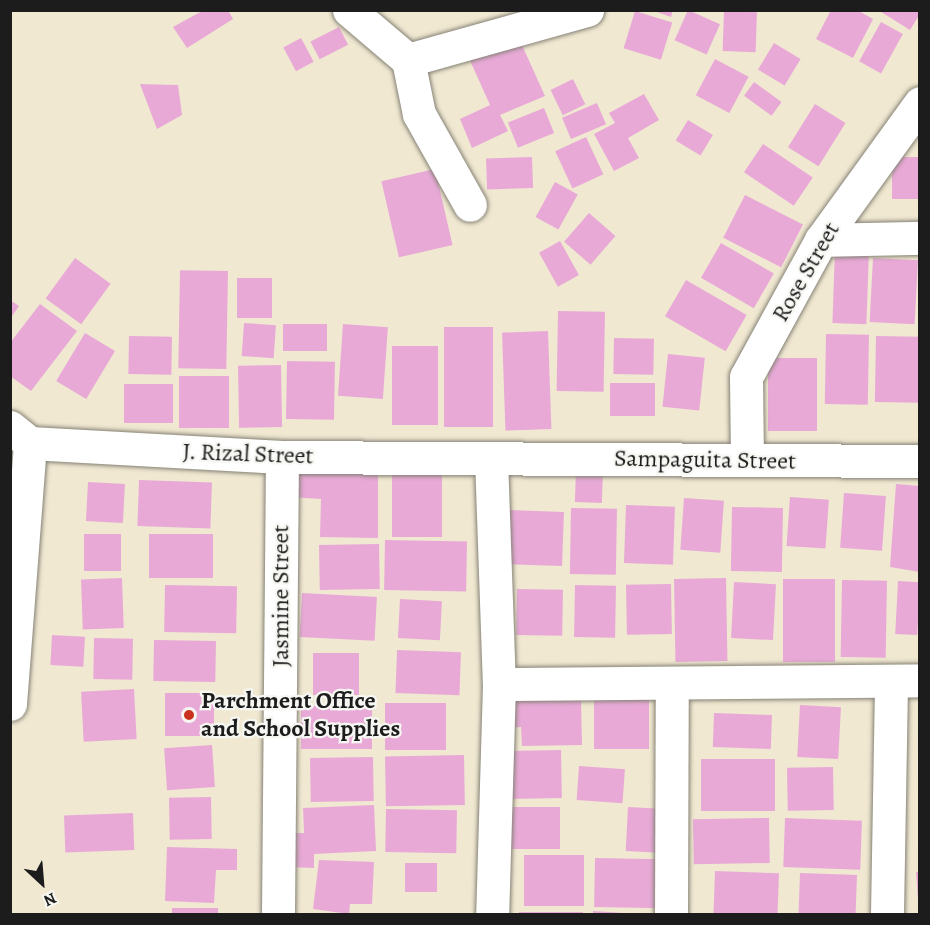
<!DOCTYPE html>
<style>
body{margin:0}
#map{position:relative;width:930px;height:925px;overflow:hidden;background:#f0e8d1;font-family:Alegreya,serif}
div>[style]{position:absolute}
[style*='--x']{left:calc(var(--x)*1px);top:calc(var(--y)*1px);width:calc(var(--w)*1px);rotate:calc(var(--a)*1deg)}
.building>*{inset:0;background:#e8a9d7;transform-origin:0 0}
.roads{filter:drop-shadow(0 0 2px #868276) drop-shadow(0 0 2px #868276)}
.minor>*{height:33px;margin:-16.5px;padding:0 16.5px;transform-origin:16.5px;border-radius:16.5px;background:#fff}
.dots>*{width:16px;height:16px;translate:-50% -50%;box-sizing:border-box;border:3px solid #f6f6f2;border-radius:50%}
span{translate:-50% -50%;white-space:nowrap;text-align:center;line-height:1.15;-webkit-text-stroke:4.5px #f6f6f2;paint-order:stroke}
.street-label{font-size:24px;color:#1c1c1c}
.poi-label{font-size:24px;color:#1c1c1c;font-weight:700}
.left{translate:0 -50%;text-align:left}
.frame{position:absolute;inset:0;border:12px solid #1c1c1c;pointer-events:none}
.north{position:absolute;left:12px;top:853px;width:60px;height:60px;-webkit-text-stroke:4px #f6f6f2;paint-order:stroke;rotate:154deg;font-size:16px;font-weight:700;line-height:24px;text-align:center;color:#1c1c1c}
.north::after{content:'';display:block;margin:auto;width:21px;height:27px;background:#1c1c1c;clip-path:polygon(50% 0,100% 100%,50% 72%,0 100%)}
</style>
<div id="map">
<div class="building">
<div style="clip-path:polygon(204px 10px,228px 10px,233px 19px,187px 48px,173px 27px)"></div>
<div style="clip-path:polygon(651px 10px,673px 10px,671px 17px)"></div>
<div style="left:688px;top:10px;width:35px;height:33px;rotate:24deg"></div>
<div style="clip-path:polygon(831px 10px,857px 10px,873px 19px,853px 58px,816px 39px)"></div>
<div style="clip-path:polygon(878px 10px,920px 10px,920px 14px,910px 30px)"></div>
<div style="left:635px;top:11px;width:39px;height:39px;rotate:17deg"></div>
<div style="left:724px;top:11px;width:33px;height:40px;rotate:2deg"></div>
<div style="left:881px;top:22px;width:25px;height:45px;rotate:29deg"></div>
<div style="left:339px;top:27px;width:20px;height:32px;rotate:63deg"></div>
<div style="clip-path:polygon(517px 34px,545px 96px,500px 115px,508px 131px,472px 148px,460px 119px,490px 105px,468px 56px)"></div>
<div style="left:301px;top:38px;width:27px;height:20px;rotate:62deg"></div>
<div style="left:774px;top:43px;width:31px;height:31px;rotate:31deg"></div>
<div style="left:715px;top:59px;width:38px;height:41px;rotate:28deg"></div>
<div style="left:573px;top:79px;width:28px;height:25px;rotate:64deg"></div>
<div style="left:754px;top:82px;width:34px;height:17px;rotate:36deg"></div>
<div style="clip-path:polygon(140px 84px,178px 85px,182px 115px,157px 129px)"></div>
<div style="clip-path:polygon(644px 94px,659px 120px,628px 138px,639px 158px,614px 171px,594px 134px,615px 123px,609px 113px)"></div>
<div style="left:597px;top:103px;width:23px;height:38px;rotate:67deg"></div>
<div style="left:815px;top:104px;width:36px;height:51px;rotate:32deg"></div>
<div style="left:544px;top:108px;width:27px;height:39px;rotate:68deg"></div>
<div style="left:688px;top:120px;width:29px;height:24px;rotate:31deg"></div>
<div style="left:586px;top:137px;width:41px;height:34px;rotate:65deg"></div>
<div style="left:763px;top:144px;width:60px;height:34px;rotate:34deg"></div>
<div style="left:532px;top:157px;width:31px;height:46px;rotate:88deg"></div>
<div style="left:920px;top:157px;width:42px;height:28px;rotate:90deg"></div>
<div style="left:435px;top:169px;width:78px;height:55px;rotate:77deg"></div>
<div style="left:555px;top:182px;width:26px;height:40px;rotate:29deg"></div>
<div style="left:745px;top:195px;width:65px;height:48px;rotate:27deg"></div>
<div style="left:589px;top:213px;width:35px;height:38px;rotate:41deg"></div>
<div style="left:560px;top:241px;width:39px;height:24px;rotate:61deg"></div>
<div style="left:721px;top:243px;width:61px;height:40px;rotate:30deg"></div>
<div style="left:835px;top:249px;width:34px;height:74px;rotate:2deg"></div>
<div style="left:75px;top:258px;width:44px;height:50px;rotate:36deg"></div>
<div style="left:873px;top:258px;width:45px;height:64px;rotate:3deg"></div>
<div style="left:228px;top:271px;width:98px;height:48px;rotate:91deg"></div>
<div style="left:237px;top:278px;width:35px;height:40px"></div>
<div style="left:686px;top:280px;width:70px;height:42px;rotate:30deg"></div>
<div style="clip-path:polygon(10px 300px,19px 306px,10px 319px)"></div>
<div style="clip-path:polygon(40px 304px,77px 331px,31px 391px,10px 376px,10px 343px)"></div>
<div style="left:558px;top:311px;width:47px;height:80px;rotate:1deg"></div>
<div style="left:244px;top:323px;width:32px;height:33px;rotate:4deg"></div>
<div style="left:283px;top:324px;width:44px;height:27px"></div>
<div style="left:343px;top:324px;width:45px;height:72px;rotate:4deg"></div>
<div style="left:444px;top:327px;width:49px;height:100px"></div>
<div style="left:548px;top:331px;width:98px;height:46px;rotate:88deg"></div>
<div style="left:85px;top:333px;width:35px;height:56px;rotate:31deg"></div>
<div style="left:826px;top:334px;width:43px;height:70px;rotate:1deg"></div>
<div style="left:129px;top:336px;width:43px;height:38px;rotate:1deg"></div>
<div style="left:876px;top:336px;width:44px;height:66px;rotate:1deg"></div>
<div style="left:614px;top:338px;width:40px;height:36px;rotate:1deg"></div>
<div style="left:392px;top:346px;width:46px;height:79px"></div>
<div style="left:668px;top:354px;width:37px;height:53px;rotate:6deg"></div>
<div style="left:768px;top:358px;width:49px;height:73px"></div>
<div style="left:287px;top:361px;width:48px;height:58px;rotate:1deg"></div>
<div style="left:281px;top:365px;width:62px;height:43px;rotate:89deg"></div>
<div style="left:179px;top:376px;width:50px;height:52px"></div>
<div style="left:610px;top:383px;width:45px;height:33px"></div>
<div style="left:124px;top:384px;width:49px;height:39px"></div>
<div style="left:576px;top:470px;width:27px;height:32px;rotate:2deg"></div>
<div style="clip-path:polygon(291px 473px,378px 473px,378px 538px,320px 537px,321px 499px,289px 497px)"></div>
<div style="left:442px;top:473px;width:64px;height:50px;rotate:90deg"></div>
<div style="left:139px;top:480px;width:73px;height:46px;rotate:2deg"></div>
<div style="left:88px;top:482px;width:37px;height:39px;rotate:3deg"></div>
<div style="clip-path:polygon(896px 484px,920px 486px,920px 572px,890px 567px)"></div>
<div style="left:844px;top:493px;width:42px;height:55px;rotate:4deg"></div>
<div style="left:790px;top:497px;width:39px;height:49px;rotate:4deg"></div>
<div style="left:684px;top:498px;width:40px;height:52px;rotate:4deg"></div>
<div style="left:626px;top:505px;width:49px;height:58px;rotate:2deg"></div>
<div style="left:732px;top:507px;width:51px;height:64px;rotate:1deg"></div>
<div style="left:571px;top:508px;width:46px;height:66px;rotate:1deg"></div>
<div style="left:505px;top:510px;width:59px;height:54px;rotate:2deg"></div>
<div style="left:121px;top:534px;width:37px;height:37px;rotate:90deg"></div>
<div style="left:149px;top:534px;width:64px;height:44px"></div>
<div style="left:385px;top:540px;width:82px;height:50px;rotate:1deg"></div>
<div style="left:379px;top:544px;width:45px;height:60px;rotate:89deg"></div>
<div style="left:122px;top:578px;width:50px;height:41px;rotate:88deg"></div>
<div style="left:726px;top:578px;width:83px;height:52px;rotate:89deg"></div>
<div style="left:783px;top:579px;width:52px;height:83px"></div>
<div style="left:842px;top:580px;width:45px;height:77px;rotate:1deg"></div>
<div style="left:898px;top:581px;width:22px;height:53px;rotate:3deg"></div>
<div style="left:734px;top:582px;width:42px;height:56px;rotate:3deg"></div>
<div style="left:671px;top:584px;width:50px;height:45px;rotate:89deg"></div>
<div style="left:165px;top:585px;width:72px;height:47px;rotate:1deg"></div>
<div style="left:575px;top:585px;width:41px;height:52px;rotate:1deg"></div>
<div style="left:517px;top:589px;width:46px;height:46px;rotate:1deg"></div>
<div style="left:302px;top:593px;width:75px;height:44px;rotate:3deg"></div>
<div style="left:400px;top:599px;width:42px;height:39px;rotate:3deg"></div>
<div style="left:52px;top:635px;width:33px;height:30px;rotate:3deg"></div>
<div style="left:94px;top:638px;width:39px;height:41px;rotate:1deg"></div>
<div style="left:154px;top:640px;width:62px;height:41px;rotate:1deg"></div>
<div style="left:397px;top:650px;width:64px;height:43px;rotate:2deg"></div>
<div style="left:359px;top:653px;width:42px;height:46px;rotate:90deg"></div>
<div style="left:134px;top:689px;width:50px;height:53px;rotate:87deg"></div>
<div style="left:165px;top:693px;width:49px;height:43px"></div>
<div style="clip-path:polygon(527px 694px,527px 701px,581px 700px,582px 745px,522px 746px,521px 727px,506px 728px,505px 695px)"></div>
<div style="left:594px;top:699px;width:55px;height:50px"></div>
<div style="left:446px;top:703px;width:47px;height:61px;rotate:90deg"></div>
<div style="left:800px;top:705px;width:41px;height:52px;rotate:3deg"></div>
<div style="left:372px;top:706px;width:43px;height:71px;rotate:90deg"></div>
<div style="left:714px;top:713px;width:58px;height:34px;rotate:2deg"></div>
<div style="left:212px;top:745px;width:42px;height:48px;rotate:86deg"></div>
<div style="left:561px;top:750px;width:48px;height:53px;rotate:89deg"></div>
<div style="left:464px;top:755px;width:50px;height:79px;rotate:89deg"></div>
<div style="left:373px;top:757px;width:44px;height:63px;rotate:89deg"></div>
<div style="left:775px;top:759px;width:52px;height:74px;rotate:90deg"></div>
<div style="left:579px;top:766px;width:46px;height:34px;rotate:4deg"></div>
<div style="left:833px;top:767px;width:43px;height:46px;rotate:89deg"></div>
<div style="left:211px;top:797px;width:42px;height:42px;rotate:89deg"></div>
<div style="clip-path:polygon(374px 805px,376px 851px,314px 854px,314px 868px,288px 867px,290px 833px,304px 833px,303px 808px)"></div>
<div style="left:510px;top:807px;width:50px;height:42px"></div>
<div style="left:628px;top:807px;width:38px;height:44px;rotate:3deg"></div>
<div style="left:386px;top:809px;width:71px;height:43px;rotate:1deg"></div>
<div style="left:133px;top:813px;width:37px;height:69px;rotate:88deg"></div>
<div style="left:769px;top:818px;width:45px;height:76px;rotate:89deg"></div>
<div style="left:785px;top:818px;width:77px;height:49px;rotate:2deg"></div>
<div style="clip-path:polygon(167px 847px,237px 849px,237px 870px,216px 870px,214px 903px,165px 901px)"></div>
<div style="left:524px;top:855px;width:60px;height:51px"></div>
<div style="left:595px;top:858px;width:68px;height:49px;rotate:1deg"></div>
<div style="clip-path:polygon(319px 860px,374px 862px,372px 904px,350px 904px,349px 914px,313px 909px)"></div>
<div style="left:437px;top:863px;width:29px;height:32px;rotate:90deg"></div>
<div style="left:715px;top:871px;width:64px;height:43px;rotate:2deg"></div>
<div style="clip-path:polygon(916px 872px,920px 872px,920px 899px,918px 899px)"></div>
<div style="left:800px;top:873px;width:57px;height:41px;rotate:2deg"></div>
<div style="left:172px;top:908px;width:46px;height:6px"></div>
<div style="clip-path:polygon(593px 911px,624px 913px,624px 914px,593px 914px)"></div>
<div style="left:519px;top:912px;width:64px;height:2px"></div>
</div>
<div class="roads">
<div class="minor">
<div style="--x:349;--y:10;--w:77;--a:40.3"></div>
<div style="--x:408;--y:60;--w:186;--a:-15.6"></div>
<div style="--x:408;--y:60;--w:55;--a:78.5"></div>
<div style="--x:419;--y:114;--w:104;--a:60.7"></div>
<div style="--x:821;--y:240;--w:99;--a:-1.2"></div>
<div style="--x:10;--y:427;--w:26;--a:39"></div>
<div style="--x:30;--y:443;--w:252;--a:3.2"></div>
<div style="--x:282;--y:457;--w:638;--a:0.36"></div>
<div style="--x:491;--y:458;--w:226;--a:88"></div>
<div style="--x:499;--y:684;--w:230;--a:91.7"></div>
<div style="--x:747;--y:460;--w:83;--a:-90.7"></div>
<div style="--x:746;--y:377;--w:156;--a:-61.3"></div>
<div style="--x:821;--y:240;--w:169;--a:-54.1"></div>
<div style="--x:499;--y:684;--w:421;--a:-0.5"></div>
<div style="--x:10;--y:704;--w:262;--a:-85.6"></div>
<div style="--x:278;--y:914;--w:457;--a:-89.5"></div>
<div style="--x:671;--y:914;--w:231;--a:-89.8"></div>
<div style="--x:887;--y:914;--w:233;--a:-89"></div>
</div>
</div>
<div class="dots">
<div style="left:189px;top:715px;background:#c8321e"></div>
</div>
<div class="street-label">
<span style="left:806px;top:272px;rotate:-60deg">Rose Street</span>
<span style="left:248px;top:454px;rotate:2deg">J. Rizal Street</span>
<span style="left:705px;top:460px;rotate:1deg">Sampaguita Street</span>
<span style="left:281px;top:596px;rotate:-90deg">Jasmine Street</span>
</div>
<div class="poi-label">
<span class="left" style="left:201px;top:715px">Parchment Office<br>and School Supplies</span>
</div>
<div class="frame"></div>
<div class="north">N</div>
</div>
